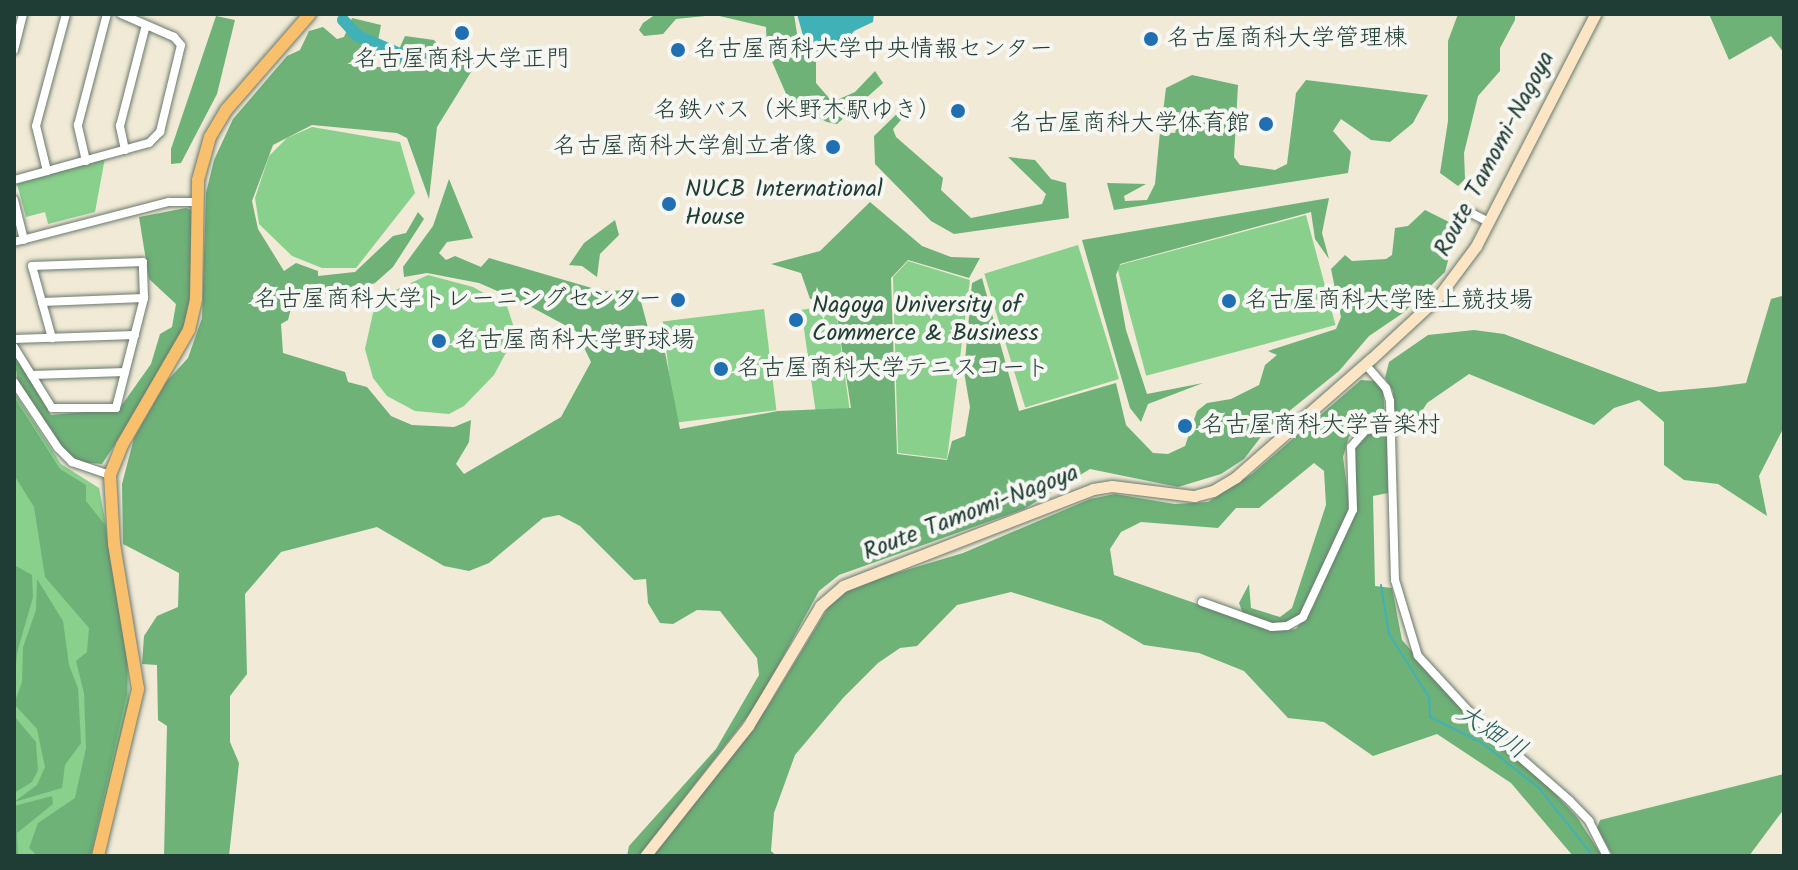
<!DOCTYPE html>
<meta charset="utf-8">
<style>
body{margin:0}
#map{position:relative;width:1798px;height:870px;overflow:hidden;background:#f1ead6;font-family:Kalam,"Klee One",sans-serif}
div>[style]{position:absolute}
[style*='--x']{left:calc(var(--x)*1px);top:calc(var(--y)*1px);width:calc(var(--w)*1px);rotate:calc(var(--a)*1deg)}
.green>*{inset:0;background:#89d08c;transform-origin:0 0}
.forest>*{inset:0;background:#6eb278}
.water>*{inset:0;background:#40b1b7}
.stream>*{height:2px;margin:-1px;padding:0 1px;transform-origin:1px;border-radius:1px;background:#40b1b7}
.river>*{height:12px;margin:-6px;padding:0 6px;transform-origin:6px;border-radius:6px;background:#40b1b7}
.roads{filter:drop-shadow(0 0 2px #687a6d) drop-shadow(0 0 2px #687a6d)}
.street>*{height:8px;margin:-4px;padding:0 4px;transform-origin:4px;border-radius:4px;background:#fff}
.secondary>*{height:11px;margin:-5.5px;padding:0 5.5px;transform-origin:5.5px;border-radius:5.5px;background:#fce5c4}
.primary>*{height:12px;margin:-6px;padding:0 6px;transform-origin:6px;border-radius:6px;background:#f8bf6c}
.dots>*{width:22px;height:22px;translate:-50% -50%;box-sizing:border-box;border:4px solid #f6f6f2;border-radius:50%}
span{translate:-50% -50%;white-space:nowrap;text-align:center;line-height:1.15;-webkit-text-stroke:8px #f6f6f2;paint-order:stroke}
.poi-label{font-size:24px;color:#1f3d34}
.left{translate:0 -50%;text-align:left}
.right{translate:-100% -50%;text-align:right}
.street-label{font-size:24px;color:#1f3d34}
.water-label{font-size:26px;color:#29605b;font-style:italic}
.frame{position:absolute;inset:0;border:16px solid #1f3d34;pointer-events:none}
</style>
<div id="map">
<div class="green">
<div style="clip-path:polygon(312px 127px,400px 142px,415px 193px,356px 268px,322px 268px,292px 256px,259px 224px,255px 198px,269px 156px,287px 138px)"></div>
<div style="clip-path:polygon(105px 158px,95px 212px,48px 224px,45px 212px,26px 217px,17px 184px)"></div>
<div style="left:1306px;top:215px;width:114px;height:196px;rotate:75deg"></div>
<div style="left:1078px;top:245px;width:140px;height:98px;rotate:73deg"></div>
<div style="clip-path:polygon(908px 261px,970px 280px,947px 459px,898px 453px,893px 277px)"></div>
<div style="clip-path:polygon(428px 275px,473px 287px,507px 306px,516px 334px,494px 375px,464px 406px,449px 414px,415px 411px,387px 396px,373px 378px,365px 349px,373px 313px,385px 295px)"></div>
<div style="left:835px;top:305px;width:104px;height:34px;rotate:82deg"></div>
<div style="left:764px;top:309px;width:102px;height:102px;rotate:83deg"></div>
<div style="clip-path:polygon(14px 392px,61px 464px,99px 488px,128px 642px,129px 717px,93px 856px,14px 856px)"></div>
</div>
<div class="forest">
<div style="clip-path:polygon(656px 14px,794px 14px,799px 47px,816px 58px,816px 83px,829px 98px,837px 100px,855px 92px,875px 71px,883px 83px,837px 124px,827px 122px,793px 105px,787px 96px,767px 50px,766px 27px,715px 15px,676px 19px,663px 34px,644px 36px,639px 30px,643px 23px)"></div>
<div style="clip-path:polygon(1458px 14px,1515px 14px,1515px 20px,1500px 48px,1500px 71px,1478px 96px,1464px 153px,1465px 179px,1458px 186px,1440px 173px,1448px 121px,1448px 41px)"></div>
<div style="clip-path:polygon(1709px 14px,1784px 14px,1784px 53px,1771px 36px,1729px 60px)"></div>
<div style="clip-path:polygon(216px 16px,235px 20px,217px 94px,181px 163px,171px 164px,171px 149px)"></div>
<div style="clip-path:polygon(352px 18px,381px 25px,373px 67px,391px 67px,405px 36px,434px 40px,445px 53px,476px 64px,437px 127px,429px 199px,407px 138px,397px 133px,312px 125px,273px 145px,252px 201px,258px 229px,284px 271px,296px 263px,318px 271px,318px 276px,355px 272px,393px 236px,406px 233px,418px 212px,424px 219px,393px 267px,375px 283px,338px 295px,296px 290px,288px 320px,281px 324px,283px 353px,345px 372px,348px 382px,367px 387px,391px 416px,412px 425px,454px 427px,471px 420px,469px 442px,456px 464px,464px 474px,561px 417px,591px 362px,576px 331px,520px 301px,479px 283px,427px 273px,404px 277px,403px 267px,433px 226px,449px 179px,473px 238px,447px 242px,439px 253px,446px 260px,455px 256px,481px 267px,489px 258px,602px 291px,638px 290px,649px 332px,661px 332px,680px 429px,778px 411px,851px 408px,834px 298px,810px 299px,801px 273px,771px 264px,820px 251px,870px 202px,922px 246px,951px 257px,980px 258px,969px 278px,908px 260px,891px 278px,897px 454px,947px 460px,952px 441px,965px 436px,970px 407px,964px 372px,972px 283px,982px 278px,1019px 411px,1116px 383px,1126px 425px,1153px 453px,1168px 454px,1185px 446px,1197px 411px,1207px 403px,1231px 399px,1259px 385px,1265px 365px,1277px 355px,1268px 351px,1336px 329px,1341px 317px,1331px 269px,1345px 255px,1352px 261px,1386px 259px,1392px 255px,1395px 228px,1408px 226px,1425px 210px,1451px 223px,1450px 253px,1445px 272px,1403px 313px,1369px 336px,1339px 371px,1267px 429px,1244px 459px,1221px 474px,1178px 487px,1090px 469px,1024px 509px,839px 575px,819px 591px,757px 704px,639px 856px,627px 856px,629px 846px,716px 749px,759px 675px,757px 658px,720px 611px,697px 610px,673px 624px,660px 623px,648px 603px,646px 579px,634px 580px,580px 526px,559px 515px,543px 518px,489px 563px,469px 571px,444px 566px,377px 527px,281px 552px,245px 594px,247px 674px,230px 696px,230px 742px,239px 763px,229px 856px,164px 856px,167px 726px,158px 720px,157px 665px,142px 664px,144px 636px,157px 616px,178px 607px,179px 573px,123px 544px,122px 484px,134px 438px,166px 382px,188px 358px,202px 318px,206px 193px,214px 160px,233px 119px,287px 56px,300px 50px,309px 31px,323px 27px,337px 39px,344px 37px)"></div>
<div style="clip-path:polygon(1192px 75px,1238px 85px,1234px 157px,1240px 165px,1275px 170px,1287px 164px,1296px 93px,1306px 80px,1428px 95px,1413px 123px,1390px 142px,1371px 140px,1341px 119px,1333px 131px,1351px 152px,1348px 173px,1114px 210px,1107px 183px,1146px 184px,1124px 196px,1125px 201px,1147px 200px,1155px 184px,1160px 132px,1175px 133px,1180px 116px,1163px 112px,1166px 88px)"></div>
<div style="clip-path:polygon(906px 105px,908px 112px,893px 129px,896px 137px,943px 178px,941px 190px,971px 218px,1042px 204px,1046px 194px,1008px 157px,1035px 160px,1051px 179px,1066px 183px,1069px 218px,954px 234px,931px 221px,875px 164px,874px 136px)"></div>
<div style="clip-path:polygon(1329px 198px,1322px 233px,1329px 259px,1315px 239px,1311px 212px,1120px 264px,1116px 275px,1126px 330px,1147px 394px,1203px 383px,1148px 404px,1141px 422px,1130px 408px,1082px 240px)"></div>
<div style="clip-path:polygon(186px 208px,194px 211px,189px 309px,173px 357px,102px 464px,79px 462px,66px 452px,17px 379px,14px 354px,51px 415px,119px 409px,151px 364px,160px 334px,172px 327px,176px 304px,149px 279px,139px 217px)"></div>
<div style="clip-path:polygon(615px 220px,619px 235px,600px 254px,597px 277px,582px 266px,569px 265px,584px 243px)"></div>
<div style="clip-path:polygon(1782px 296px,1784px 427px,1759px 476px,1767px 516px,1718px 484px,1684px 480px,1664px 465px,1664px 422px,1639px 400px,1614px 408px,1594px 425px,1469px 374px,1427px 403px,1413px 426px,1395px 425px,1393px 391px,1385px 378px,1389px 362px,1428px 335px,1474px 330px,1504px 334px,1659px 392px,1715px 387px,1746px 383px,1771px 299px)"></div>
<div style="clip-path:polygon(1361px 380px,1375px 381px,1383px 391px,1385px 415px,1363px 424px,1349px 437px,1343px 457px,1349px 502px,1346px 521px,1302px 613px,1290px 623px,1275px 626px,1243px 614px,1239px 603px,1249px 584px,1251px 608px,1280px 617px,1292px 608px,1326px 505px,1324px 471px,1314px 463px,1259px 508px,1236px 508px,1218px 528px,1141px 522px,1121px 532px,1110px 549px,1114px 575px,1275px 631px,1296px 629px,1313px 607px,1355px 512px,1356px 443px,1373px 432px,1387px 434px,1388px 493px,1373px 496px,1375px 586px,1392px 588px,1402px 640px,1482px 731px,1543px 781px,1577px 817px,1602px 856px,1573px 856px,1511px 783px,1437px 734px,1373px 756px,1324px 722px,1288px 718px,1244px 671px,1199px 653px,1144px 645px,1101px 620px,1011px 592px,957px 605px,917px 646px,900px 648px,878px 663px,843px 698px,795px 755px,774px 813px,771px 851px,777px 856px,650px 856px,767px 708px,834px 598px,853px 586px,963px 553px,1090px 499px,1115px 494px,1175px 504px,1208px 502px,1252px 474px)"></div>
<div style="clip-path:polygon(14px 397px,60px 469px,86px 485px,86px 501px,105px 525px,127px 660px,127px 694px,90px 856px,38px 856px,29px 848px,38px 823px,75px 798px,86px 748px,84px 693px,76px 661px,87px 652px,89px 628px,45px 577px,34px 507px,14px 475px)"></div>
<div style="clip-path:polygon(14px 565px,32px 575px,33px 597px,17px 653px,14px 690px)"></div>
<div style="clip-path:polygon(37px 579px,63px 621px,69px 665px,78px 688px,81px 743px,65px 765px,62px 788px,14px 802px,37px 785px,45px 767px,37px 729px,14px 704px,22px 682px,23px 647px,36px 610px)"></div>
<div style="clip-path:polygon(14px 716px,36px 742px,38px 770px,32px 782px,14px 793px)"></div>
<div style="clip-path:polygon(1784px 774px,1784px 809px,1749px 856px,1613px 856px,1597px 828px,1600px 820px)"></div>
<div style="clip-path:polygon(52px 796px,53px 804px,17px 833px,18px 856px,14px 856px,14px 806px)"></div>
</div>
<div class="water">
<div style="clip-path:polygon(797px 14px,874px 14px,873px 22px,854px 31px,835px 55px,807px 50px)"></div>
</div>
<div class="stream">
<div style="--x:1381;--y:585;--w:50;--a:80.7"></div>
<div style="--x:1389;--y:634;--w:75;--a:57.6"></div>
<div style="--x:1429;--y:697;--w:20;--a:87"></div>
<div style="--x:1430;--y:717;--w:58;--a:26.6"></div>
<div style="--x:1482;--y:743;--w:73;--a:38.3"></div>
<div style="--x:1539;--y:788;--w:87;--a:51.5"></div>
</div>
<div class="river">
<div style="--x:343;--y:20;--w:22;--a:47"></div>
<div style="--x:358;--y:36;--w:48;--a:23.4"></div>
<div style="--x:402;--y:55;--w:53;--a:9.8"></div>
</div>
<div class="roads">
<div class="street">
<div style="--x:14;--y:50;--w:37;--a:-76"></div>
<div style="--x:125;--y:150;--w:25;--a:-102"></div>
<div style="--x:120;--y:126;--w:104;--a:-75.6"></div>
<div style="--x:86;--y:161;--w:37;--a:-103"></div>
<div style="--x:78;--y:125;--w:115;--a:-75.4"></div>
<div style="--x:47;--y:171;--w:106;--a:-15.4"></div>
<div style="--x:149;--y:143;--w:16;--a:-45"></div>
<div style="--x:160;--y:132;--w:89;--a:-76.4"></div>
<div style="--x:181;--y:45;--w:11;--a:-131"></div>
<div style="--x:174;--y:37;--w:58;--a:-156.5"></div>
<div style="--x:14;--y:180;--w:34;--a:-15"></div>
<div style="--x:47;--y:171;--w:46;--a:-103.7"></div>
<div style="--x:36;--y:126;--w:116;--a:-75"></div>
<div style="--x:14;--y:200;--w:41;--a:76"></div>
<div style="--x:1471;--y:213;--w:20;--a:27"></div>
<div style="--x:14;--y:242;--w:160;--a:-14.5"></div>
<div style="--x:169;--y:202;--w:27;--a:0"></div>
<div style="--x:42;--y:302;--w:102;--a:-2.2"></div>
<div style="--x:14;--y:339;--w:121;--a:-1.9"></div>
<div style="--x:14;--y:347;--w:72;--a:58.1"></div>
<div style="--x:52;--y:408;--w:64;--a:0"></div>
<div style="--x:116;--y:408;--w:114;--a:-75.7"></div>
<div style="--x:144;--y:298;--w:36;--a:-92"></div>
<div style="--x:143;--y:262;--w:111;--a:177.9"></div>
<div style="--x:32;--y:266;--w:75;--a:74.5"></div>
<div style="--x:1365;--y:364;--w:32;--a:49"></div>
<div style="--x:1386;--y:388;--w:14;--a:73"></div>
<div style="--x:1390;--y:401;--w:179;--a:88.4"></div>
<div style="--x:1395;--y:580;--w:79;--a:73.2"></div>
<div style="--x:1418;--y:656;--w:84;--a:47.4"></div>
<div style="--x:1475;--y:718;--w:126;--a:41.1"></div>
<div style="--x:1570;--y:801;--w:28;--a:46"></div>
<div style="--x:1589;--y:821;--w:39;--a:63"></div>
<div style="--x:32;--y:375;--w:93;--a:-1.8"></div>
<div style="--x:14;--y:382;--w:79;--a:56.3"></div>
<div style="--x:58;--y:448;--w:20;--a:45"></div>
<div style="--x:72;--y:462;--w:40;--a:18.9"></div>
<div style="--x:1202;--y:602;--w:74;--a:19.7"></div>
<div style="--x:1272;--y:627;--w:15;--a:-4"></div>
<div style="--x:1287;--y:626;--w:18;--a:-29"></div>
<div style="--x:1303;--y:617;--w:118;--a:-65"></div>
<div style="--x:1353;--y:510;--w:63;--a:-91.8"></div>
<div style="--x:1351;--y:447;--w:23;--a:-49"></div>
<div style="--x:1366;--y:430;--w:24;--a:-5"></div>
</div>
<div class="secondary">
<div style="--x:645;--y:856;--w:166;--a:-51.6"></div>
<div style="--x:748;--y:726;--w:140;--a:-59"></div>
<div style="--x:820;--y:606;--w:30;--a:-41"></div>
<div style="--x:843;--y:586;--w:268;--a:-21.2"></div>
<div style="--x:1093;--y:489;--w:19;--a:-9"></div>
<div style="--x:1112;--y:486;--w:83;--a:7"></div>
<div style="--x:1194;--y:496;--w:20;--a:-15"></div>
<div style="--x:1213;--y:491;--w:27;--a:-31"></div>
<div style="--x:1236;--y:477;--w:179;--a:-41.2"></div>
<div style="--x:1371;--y:359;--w:91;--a:-42.8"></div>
<div style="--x:1438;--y:297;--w:64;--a:-53.3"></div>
<div style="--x:1476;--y:246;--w:261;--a:-62.8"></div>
</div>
<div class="primary">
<div style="--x:98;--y:856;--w:172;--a:-76.5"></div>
<div style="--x:138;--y:689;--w:147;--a:-99.4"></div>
<div style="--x:114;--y:544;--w:69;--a:-93.3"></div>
<div style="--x:110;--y:475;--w:32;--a:-68"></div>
<div style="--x:122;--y:445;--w:133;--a:-59.8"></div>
<div style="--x:189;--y:330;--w:32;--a:-77"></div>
<div style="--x:196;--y:299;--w:119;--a:-89"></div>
<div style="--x:198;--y:180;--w:45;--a:-74.4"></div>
<div style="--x:210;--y:137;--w:33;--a:-59"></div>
<div style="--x:227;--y:109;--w:126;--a:-48.9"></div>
</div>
</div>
<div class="dots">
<div style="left:462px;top:33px;background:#1f6fb2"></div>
<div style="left:1151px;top:39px;background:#1f6fb2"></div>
<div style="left:678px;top:50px;background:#1f6fb2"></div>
<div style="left:958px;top:111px;background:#1f6fb2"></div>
<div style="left:1266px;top:124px;background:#1f6fb2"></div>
<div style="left:833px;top:147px;background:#1f6fb2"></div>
<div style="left:669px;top:204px;background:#1f6fb2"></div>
<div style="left:678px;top:300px;background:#1f6fb2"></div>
<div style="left:1229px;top:301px;background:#1f6fb2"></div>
<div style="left:796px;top:320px;background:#1f6fb2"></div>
<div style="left:439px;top:341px;background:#1f6fb2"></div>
<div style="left:721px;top:369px;background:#1f6fb2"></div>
<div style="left:1185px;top:426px;background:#1f6fb2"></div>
</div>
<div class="poi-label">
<span class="left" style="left:1167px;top:39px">名古屋商科大学管理棟</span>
<span class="left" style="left:694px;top:50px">名古屋商科大学中央情報センター</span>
<span style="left:462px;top:60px">名古屋商科大学正門</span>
<span class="right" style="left:942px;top:111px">名鉄バス（米野木駅ゆき）</span>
<span class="right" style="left:1250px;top:124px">名古屋商科大学体育館</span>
<span class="right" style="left:817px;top:147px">名古屋商科大学創立者像</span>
<span class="left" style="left:685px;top:204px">NUCB International<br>House</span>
<span class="right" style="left:662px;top:300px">名古屋商科大学トレーニングセンター</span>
<span class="left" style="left:1245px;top:301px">名古屋商科大学陸上競技場</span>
<span class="left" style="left:812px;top:320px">Nagoya University of<br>Commerce &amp; Business</span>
<span class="left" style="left:455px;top:341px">名古屋商科大学野球場</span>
<span class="left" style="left:737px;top:369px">名古屋商科大学テニスコート</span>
<span class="left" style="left:1201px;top:426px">名古屋商科大学音楽村</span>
</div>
<div class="street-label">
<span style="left:1495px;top:154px;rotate:-62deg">Route Tamomi-Nagoya</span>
<span style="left:971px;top:513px;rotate:-21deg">Route Tamomi-Nagoya</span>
</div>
<div class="water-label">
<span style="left:1491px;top:733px;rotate:33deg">大畑川</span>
</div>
<div class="frame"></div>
</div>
